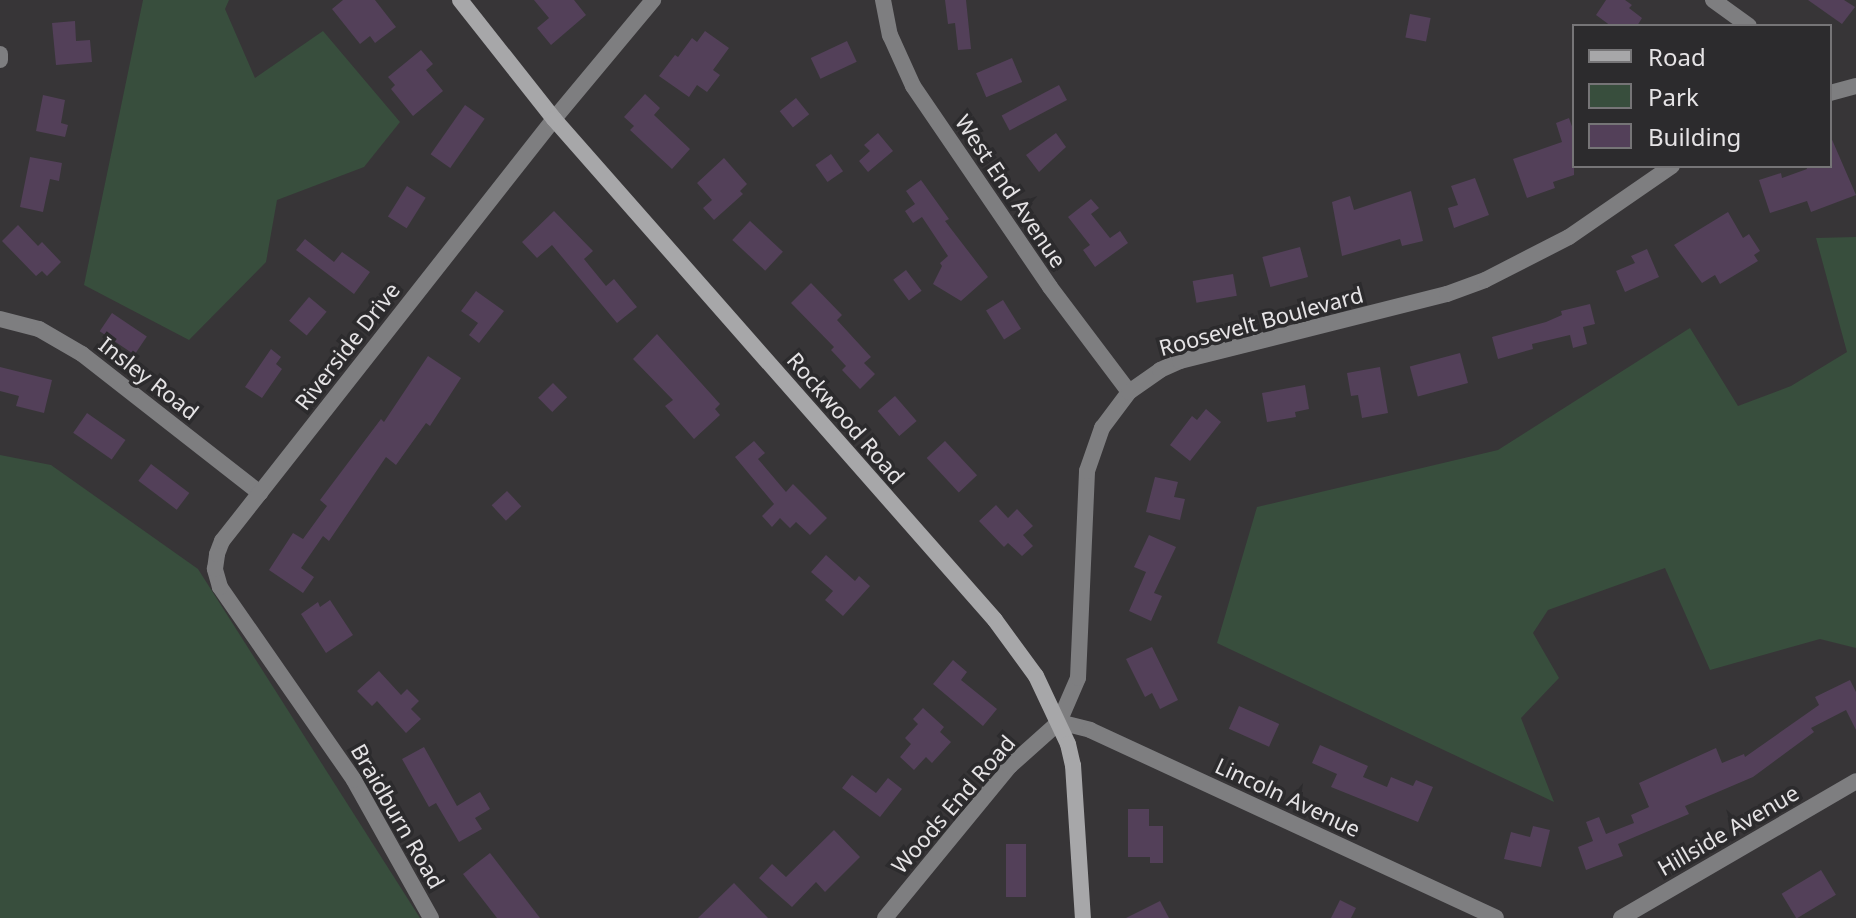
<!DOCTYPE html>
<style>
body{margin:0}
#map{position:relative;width:1856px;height:918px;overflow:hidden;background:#373537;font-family:"Noto Sans",sans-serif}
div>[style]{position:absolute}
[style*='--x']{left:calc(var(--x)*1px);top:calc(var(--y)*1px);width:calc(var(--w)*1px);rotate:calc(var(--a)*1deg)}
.green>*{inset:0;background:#384e3d}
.building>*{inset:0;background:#534059;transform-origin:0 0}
.street>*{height:16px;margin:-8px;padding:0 8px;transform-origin:8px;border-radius:8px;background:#7e7e80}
.secondary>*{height:16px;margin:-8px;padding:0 8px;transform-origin:8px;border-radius:8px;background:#a7a7a9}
span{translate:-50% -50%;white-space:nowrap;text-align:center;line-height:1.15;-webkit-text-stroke:7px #2c2b2d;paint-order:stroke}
.street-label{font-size:22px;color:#e5e3e5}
.legend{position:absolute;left:1572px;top:24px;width:260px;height:144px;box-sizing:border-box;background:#2c2b2d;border:2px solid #767577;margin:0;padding:10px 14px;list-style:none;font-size:24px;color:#e5e3e5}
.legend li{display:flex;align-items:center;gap:16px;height:40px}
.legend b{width:40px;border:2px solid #767577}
</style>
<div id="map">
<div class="green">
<div style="clip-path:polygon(143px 0,229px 0,225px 9px,255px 78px,323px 31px,400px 122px,364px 167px,277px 200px,266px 262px,189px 340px,84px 285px)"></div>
<div style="clip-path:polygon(1856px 237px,1856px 648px,1820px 639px,1710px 670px,1665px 568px,1548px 610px,1533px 633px,1559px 678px,1521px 718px,1554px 802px,1217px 643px,1257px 507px,1498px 450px,1690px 328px,1738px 406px,1791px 386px,1847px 352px,1816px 238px)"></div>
<div style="clip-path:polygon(0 455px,51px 465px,198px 569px,420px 918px,0 918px)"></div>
</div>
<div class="building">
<div style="clip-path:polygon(343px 0,375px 0,396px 27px,375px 43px,370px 36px,360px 44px,332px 9px)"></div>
<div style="clip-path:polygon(534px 0,574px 0,586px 15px,551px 45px,537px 28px,549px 18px)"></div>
<div style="clip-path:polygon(945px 0,966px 0,971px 49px,958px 50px,955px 23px,948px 24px)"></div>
<div style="clip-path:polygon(1606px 0,1625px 0,1632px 5px,1629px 8px,1642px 18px,1637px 26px,1611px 26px,1596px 15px)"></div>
<div style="clip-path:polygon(1808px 0,1844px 0,1855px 7px,1842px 24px)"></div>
<div style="left:1410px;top:14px;width:21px;height:24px;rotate:11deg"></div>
<div style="clip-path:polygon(75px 21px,76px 41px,90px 40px,92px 62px,56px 65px,52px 23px)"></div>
<div style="clip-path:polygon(705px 31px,729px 48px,713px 70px,720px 75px,707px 92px,697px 85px,689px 97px,659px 76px,675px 55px,678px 57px,692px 38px,697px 42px)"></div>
<div style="left:847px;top:41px;width:23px;height:40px;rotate:65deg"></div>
<div style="clip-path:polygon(421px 50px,433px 64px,426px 70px,443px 91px,413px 116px,391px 89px,395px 85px,388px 77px)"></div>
<div style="left:1012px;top:58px;width:26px;height:39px;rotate:67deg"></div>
<div style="left:1059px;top:85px;width:17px;height:65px;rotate:62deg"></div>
<div style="clip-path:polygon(645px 94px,660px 108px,654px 115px,690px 149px,672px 169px,630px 130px,634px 126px,624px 117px)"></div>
<div style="clip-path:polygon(43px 95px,65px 100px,61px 123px,68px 125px,65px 137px,36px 131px)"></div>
<div style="left:796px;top:98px;width:21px;height:21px;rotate:51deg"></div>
<div style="left:465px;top:105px;width:24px;height:60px;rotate:35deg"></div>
<div style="clip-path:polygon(1569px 118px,1574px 132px,1574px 175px,1553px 182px,1555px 188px,1527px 198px,1513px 159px,1562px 142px,1556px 123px)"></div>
<div style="clip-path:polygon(878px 133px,893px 151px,868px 172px,859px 161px,870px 151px,864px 145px)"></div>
<div style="clip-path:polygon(1056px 133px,1066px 147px,1039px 172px,1026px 155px)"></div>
<div style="clip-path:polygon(1830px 135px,1856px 195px,1811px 212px,1807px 201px,1770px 213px,1759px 180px,1781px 173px,1782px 178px,1807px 169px,1806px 166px,1830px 166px)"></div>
<div style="left:831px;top:154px;width:21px;height:19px;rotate:55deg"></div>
<div style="clip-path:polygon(30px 157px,62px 163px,59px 181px,50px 179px,43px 212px,20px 207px)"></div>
<div style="clip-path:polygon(724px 158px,747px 184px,740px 191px,743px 194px,714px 220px,703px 208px,712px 200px,697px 183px)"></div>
<div style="clip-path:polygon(1475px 178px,1489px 215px,1454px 228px,1448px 208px,1458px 205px,1451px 186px)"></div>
<div style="clip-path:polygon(921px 180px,949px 219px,945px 221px,988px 277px,961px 301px,933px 284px,942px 266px,940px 263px,948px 256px,922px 217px,913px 223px,905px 211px,915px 204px,906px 191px)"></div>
<div style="left:407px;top:186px;width:22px;height:36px;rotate:32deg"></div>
<div style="clip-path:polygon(1411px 191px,1423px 241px,1402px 246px,1400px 239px,1342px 256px,1332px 202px,1350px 196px,1354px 210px)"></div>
<div style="clip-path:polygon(1091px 199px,1099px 208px,1091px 214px,1110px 238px,1120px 231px,1128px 243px,1095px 267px,1083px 250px,1090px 245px,1068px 217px)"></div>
<div style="clip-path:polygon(554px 211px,593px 251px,584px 259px,606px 286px,614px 279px,637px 307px,617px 323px,552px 245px,537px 258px,522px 242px)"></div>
<div style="clip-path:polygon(1728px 212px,1743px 238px,1749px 234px,1760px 251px,1754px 255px,1758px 261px,1720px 284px,1715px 275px,1702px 283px,1674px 245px)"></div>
<div style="left:750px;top:221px;width:45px;height:26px;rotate:43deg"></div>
<div style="clip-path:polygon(18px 225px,38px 246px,42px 242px,61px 262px,47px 276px,42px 271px,36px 276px,2px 241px)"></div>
<div style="clip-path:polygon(305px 239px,334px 262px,342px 252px,370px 272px,354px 294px,296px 250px)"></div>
<div style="left:1300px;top:247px;width:31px;height:39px;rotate:75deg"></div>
<div style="clip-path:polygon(1647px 249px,1659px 277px,1625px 292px,1616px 271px,1635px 263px,1631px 256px)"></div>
<div style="left:906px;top:270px;width:26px;height:16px;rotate:53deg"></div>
<div style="left:1233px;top:274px;width:22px;height:41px;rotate:80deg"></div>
<div style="clip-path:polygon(811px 283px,842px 315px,837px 320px,871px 357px,864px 363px,875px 374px,860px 389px,842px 370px,846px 366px,831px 350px,834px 347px,791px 303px)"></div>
<div style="clip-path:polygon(476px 291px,504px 311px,479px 343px,469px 335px,478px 323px,461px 311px)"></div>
<div style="left:309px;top:297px;width:23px;height:31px;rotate:40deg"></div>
<div style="left:1003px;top:300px;width:34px;height:20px;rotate:58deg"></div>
<div style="clip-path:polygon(1590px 304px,1595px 324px,1583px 327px,1587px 344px,1573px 348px,1570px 335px,1532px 344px,1533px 349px,1498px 359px,1492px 337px,1546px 322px,1562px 315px,1561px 311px)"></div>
<div style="left:112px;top:313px;width:42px;height:22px;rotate:34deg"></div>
<div style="clip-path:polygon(657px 334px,720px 404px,715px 409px,720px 415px,694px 439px,665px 406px,673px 400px,633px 359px)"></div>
<div style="clip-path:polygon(271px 349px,281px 357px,276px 364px,282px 369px,262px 398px,245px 387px)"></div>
<div style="left:1460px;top:353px;width:31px;height:52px;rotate:75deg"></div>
<div style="clip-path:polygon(428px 356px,461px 378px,430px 426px,426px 423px,396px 465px,386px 457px,329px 541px,323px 536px,301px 568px,314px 577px,303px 593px,269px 570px,293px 533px,303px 539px,327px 506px,320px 500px,381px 419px,384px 422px)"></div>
<div style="clip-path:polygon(0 367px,52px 380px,44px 413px,16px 406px,19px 396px,0 391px)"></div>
<div style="clip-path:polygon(1380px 367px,1388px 413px,1362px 418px,1358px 395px,1351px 396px,1347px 373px)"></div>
<div style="left:553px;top:383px;width:20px;height:21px;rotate:45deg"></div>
<div style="clip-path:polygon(1305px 385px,1309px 409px,1295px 412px,1296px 417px,1267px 422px,1262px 393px)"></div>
<div style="left:895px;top:396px;width:33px;height:23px;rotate:49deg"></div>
<div style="clip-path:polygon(1206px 409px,1221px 422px,1190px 461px,1170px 445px,1192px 416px,1197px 420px)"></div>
<div style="left:87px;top:413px;width:47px;height:24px;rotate:35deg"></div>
<div style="clip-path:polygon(754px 441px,765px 453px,758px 459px,786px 492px,793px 484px,827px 518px,810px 535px,796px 522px,790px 528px,780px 518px,772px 527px,762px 516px,774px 504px,735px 457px)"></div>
<div style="left:945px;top:441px;width:47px;height:25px;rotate:47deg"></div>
<div style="left:151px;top:464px;width:48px;height:21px;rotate:37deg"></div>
<div style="clip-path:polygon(1155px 477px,1178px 482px,1174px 497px,1185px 499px,1180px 520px,1146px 512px)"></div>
<div style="left:507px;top:491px;width:21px;height:21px;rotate:47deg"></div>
<div style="clip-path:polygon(996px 505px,1008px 518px,1017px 509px,1033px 526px,1023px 535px,1033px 546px,1022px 556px,1008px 543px,1004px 547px,979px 521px)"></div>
<div style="clip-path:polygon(1149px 535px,1176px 547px,1154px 593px,1162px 596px,1151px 621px,1129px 611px,1146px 572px,1134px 567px)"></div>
<div style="clip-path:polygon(826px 555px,855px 581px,859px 576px,870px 586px,843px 616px,825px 600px,833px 591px,811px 572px)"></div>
<div style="clip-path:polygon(330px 600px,353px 635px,326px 653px,301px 614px,318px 602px,320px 607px)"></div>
<div style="clip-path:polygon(1152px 647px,1178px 700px,1160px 709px,1152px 693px,1145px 697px,1126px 659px)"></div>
<div style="clip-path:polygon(953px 660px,967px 672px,961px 680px,997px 709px,983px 726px,933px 684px)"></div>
<div style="clip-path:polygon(379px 671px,401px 695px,407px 689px,419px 701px,411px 709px,421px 719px,406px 733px,377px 701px,372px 706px,357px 691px)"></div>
<div style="clip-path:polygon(1850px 680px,1856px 692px,1856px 730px,1846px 710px,1811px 728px,1814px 732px,1753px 777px,1685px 806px,1689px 814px,1618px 844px,1623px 856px,1586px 870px,1578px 847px,1593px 841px,1586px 822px,1599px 817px,1606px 834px,1634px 823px,1631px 815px,1649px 807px,1639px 783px,1716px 748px,1722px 763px,1744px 754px,1745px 757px,1819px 705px,1815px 697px)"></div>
<div style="left:1239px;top:706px;width:44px;height:25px;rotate:24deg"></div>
<div style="clip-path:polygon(923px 708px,944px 727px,940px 732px,951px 742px,932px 763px,926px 757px,914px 770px,900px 757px,911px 744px,905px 738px,918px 724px,913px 719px)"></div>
<div style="clip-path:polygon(1320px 745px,1368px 766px,1363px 777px,1387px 787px,1391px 777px,1413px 786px,1416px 780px,1433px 787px,1418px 822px,1331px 787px,1337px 774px,1312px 763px)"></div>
<div style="clip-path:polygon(424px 747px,457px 806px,480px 792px,490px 809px,475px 818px,482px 829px,459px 842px,436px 803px,429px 807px,402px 759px)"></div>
<div style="clip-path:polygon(852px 775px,876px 793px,888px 778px,902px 789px,880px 817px,842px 788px)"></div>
<div style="clip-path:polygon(1128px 809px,1149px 809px,1149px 826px,1163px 826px,1163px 863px,1150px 863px,1150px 857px,1128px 857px)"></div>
<div style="clip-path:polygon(1533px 826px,1550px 830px,1541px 867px,1504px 859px,1511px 832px,1530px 837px)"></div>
<div style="clip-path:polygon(834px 830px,860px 857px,825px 892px,816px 882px,792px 907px,759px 878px,772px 864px,786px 877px)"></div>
<div style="left:1006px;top:844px;width:20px;height:53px"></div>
<div style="clip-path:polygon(490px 853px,540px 918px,497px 918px,463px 874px)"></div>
<div style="left:1821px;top:870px;width:29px;height:46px;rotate:59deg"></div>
<div style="clip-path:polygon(734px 883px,768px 918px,698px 918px)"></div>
<div style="clip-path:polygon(1340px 900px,1356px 908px,1351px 918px,1331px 918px)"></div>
<div style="clip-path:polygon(1160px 901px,1169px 918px,1126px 918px)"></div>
</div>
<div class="street">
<div style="--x:883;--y:0;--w:36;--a:79"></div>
<div style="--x:890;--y:35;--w:56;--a:65.7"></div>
<div style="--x:913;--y:86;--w:243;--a:55.7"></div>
<div style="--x:1050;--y:287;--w:131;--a:53"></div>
<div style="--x:1713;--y:0;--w:44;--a:35.8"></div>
<div style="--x:0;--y:54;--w:6;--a:90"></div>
<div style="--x:1830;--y:93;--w:27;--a:-15"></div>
<div style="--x:0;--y:319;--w:40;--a:14.4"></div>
<div style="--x:39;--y:329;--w:50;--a:30.2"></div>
<div style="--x:82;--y:354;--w:226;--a:38"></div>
<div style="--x:1059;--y:722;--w:32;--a:14"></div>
<div style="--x:1090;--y:730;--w:447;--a:24.8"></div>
<div style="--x:431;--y:918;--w:158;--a:-119.2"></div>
<div style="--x:354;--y:780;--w:235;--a:-124.8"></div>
<div style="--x:220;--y:587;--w:19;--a:-106"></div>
<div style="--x:215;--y:569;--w:15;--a:-82"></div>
<div style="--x:217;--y:554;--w:14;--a:-69"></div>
<div style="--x:222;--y:541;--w:537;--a:-51.81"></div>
<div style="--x:554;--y:119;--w:155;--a:-50.2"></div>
<div style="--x:885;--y:918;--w:197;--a:-50.6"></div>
<div style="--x:1010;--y:766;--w:66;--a:-41.9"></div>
<div style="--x:1059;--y:722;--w:48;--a:-66.6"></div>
<div style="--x:1078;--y:678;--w:207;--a:-87.5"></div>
<div style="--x:1087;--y:471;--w:46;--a:-70.8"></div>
<div style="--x:1102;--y:428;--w:45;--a:-53.1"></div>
<div style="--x:1129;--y:392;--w:38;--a:-35"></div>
<div style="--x:1160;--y:370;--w:22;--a:-24"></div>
<div style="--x:1180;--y:361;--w:275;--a:-14.1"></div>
<div style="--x:1447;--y:294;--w:40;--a:-20.2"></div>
<div style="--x:1485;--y:280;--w:94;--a:-27.1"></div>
<div style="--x:1569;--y:237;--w:125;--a:-34.6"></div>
<div style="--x:1621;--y:918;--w:272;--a:-30.2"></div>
</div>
<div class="secondary">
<div style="--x:460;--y:0;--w:152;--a:51.7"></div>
<div style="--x:554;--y:119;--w:667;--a:48.64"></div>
<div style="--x:995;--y:620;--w:69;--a:53.8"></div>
<div style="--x:1036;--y:676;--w:75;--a:64.8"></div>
<div style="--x:1068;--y:744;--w:22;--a:77"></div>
<div style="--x:1073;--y:765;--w:153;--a:86.3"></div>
</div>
<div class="street-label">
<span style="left:1011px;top:191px;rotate:56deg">West End Avenue</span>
<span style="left:1261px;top:321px;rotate:-15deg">Roosevelt Boulevard</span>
<span style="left:347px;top:346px;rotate:-52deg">Riverside Drive</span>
<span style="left:149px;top:378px;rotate:38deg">Insley Road</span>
<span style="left:846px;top:418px;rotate:49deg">Rockwood Road</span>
<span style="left:1288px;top:797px;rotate:25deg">Lincoln Avenue</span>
<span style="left:953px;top:804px;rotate:-49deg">Woods End Road</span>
<span style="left:398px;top:816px;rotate:60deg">Braidburn Road</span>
<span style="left:1728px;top:830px;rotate:-30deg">Hillside Avenue</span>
</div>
<ul class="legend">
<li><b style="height:10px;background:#a7a7a9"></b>Road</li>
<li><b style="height:22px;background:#384e3d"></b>Park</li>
<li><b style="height:22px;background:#534059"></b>Building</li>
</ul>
</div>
